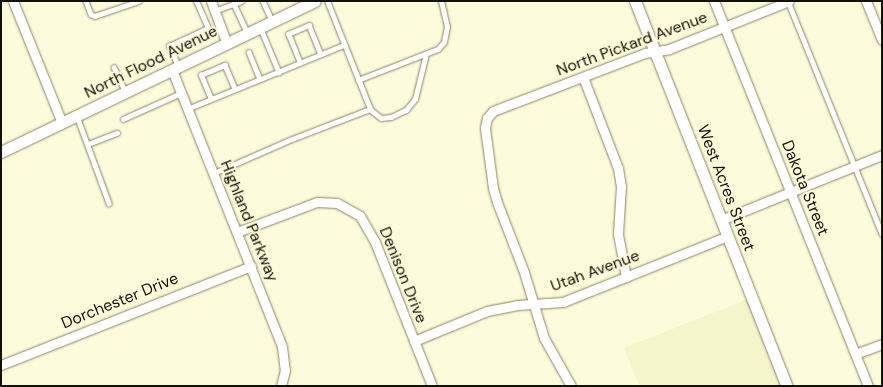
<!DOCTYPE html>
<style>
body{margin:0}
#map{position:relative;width:883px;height:387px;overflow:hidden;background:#fdfcda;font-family:"DM Sans",sans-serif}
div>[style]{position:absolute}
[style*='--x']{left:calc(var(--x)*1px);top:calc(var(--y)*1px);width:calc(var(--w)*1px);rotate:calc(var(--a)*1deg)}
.built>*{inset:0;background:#f6f4ca}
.roads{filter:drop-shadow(0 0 1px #878567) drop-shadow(0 0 1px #878567)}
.service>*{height:4.5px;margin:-2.25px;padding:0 2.25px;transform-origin:2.25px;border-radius:2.25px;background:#fff}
.minor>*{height:9px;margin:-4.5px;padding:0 4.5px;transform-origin:4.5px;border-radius:4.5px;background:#fff}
.tertiary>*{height:11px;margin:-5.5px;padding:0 5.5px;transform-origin:5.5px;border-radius:5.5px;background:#fff}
span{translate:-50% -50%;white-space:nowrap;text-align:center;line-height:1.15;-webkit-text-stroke:4px #fdfcda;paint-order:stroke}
.street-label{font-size:16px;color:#121106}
.frame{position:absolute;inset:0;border:2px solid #121106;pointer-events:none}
</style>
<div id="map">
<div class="built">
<div style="clip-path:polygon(748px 299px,782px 386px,639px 386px,624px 348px)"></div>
</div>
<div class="roads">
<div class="service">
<div style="--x:86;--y:1;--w:14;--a:69"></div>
<div style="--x:91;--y:14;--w:4;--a:27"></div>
<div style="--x:95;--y:16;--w:46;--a:-18.8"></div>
<div style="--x:263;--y:1;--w:21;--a:65"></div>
<div style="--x:788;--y:1;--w:251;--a:68"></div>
<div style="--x:234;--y:4;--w:31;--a:65"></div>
<div style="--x:214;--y:11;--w:29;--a:-20"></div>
<div style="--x:261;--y:29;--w:47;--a:67.3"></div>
<div style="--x:249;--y:52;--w:29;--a:68"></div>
<div style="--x:300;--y:63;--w:31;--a:-112"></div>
<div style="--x:288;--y:34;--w:23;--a:-23"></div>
<div style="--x:309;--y:25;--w:31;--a:68"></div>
<div style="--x:178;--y:66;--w:22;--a:-114"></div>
<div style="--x:169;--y:46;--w:43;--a:-24.8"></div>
<div style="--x:208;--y:28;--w:30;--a:-114"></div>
<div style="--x:114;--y:67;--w:26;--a:65"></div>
<div style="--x:358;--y:80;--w:86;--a:-21.2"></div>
<div style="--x:438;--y:49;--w:9;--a:-49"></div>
<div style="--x:444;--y:42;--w:15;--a:-79"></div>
<div style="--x:447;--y:27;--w:27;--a:-103"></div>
<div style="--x:211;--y:99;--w:26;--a:-113"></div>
<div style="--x:201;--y:75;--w:26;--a:-23"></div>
<div style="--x:225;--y:65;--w:26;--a:67"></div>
<div style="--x:187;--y:109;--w:170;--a:-22.2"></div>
<div style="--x:370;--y:109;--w:14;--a:39"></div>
<div style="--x:381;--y:118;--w:10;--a:-6"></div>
<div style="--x:391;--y:117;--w:17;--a:-25"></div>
<div style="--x:406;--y:110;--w:14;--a:-51"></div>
<div style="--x:415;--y:99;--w:46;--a:-76.3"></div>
<div style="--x:77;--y:116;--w:93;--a:69.8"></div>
<div style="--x:123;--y:119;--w:64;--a:-24.1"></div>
<div style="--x:88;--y:144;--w:31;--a:-21"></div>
<div style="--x:214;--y:173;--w:85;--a:-23.6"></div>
<div style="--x:292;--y:139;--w:84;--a:-21"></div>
<div style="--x:370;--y:109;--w:116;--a:-111.7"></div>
</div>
<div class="minor">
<div style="--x:13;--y:1;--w:131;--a:68.1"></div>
<div style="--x:211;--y:1;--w:46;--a:69.6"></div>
<div style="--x:714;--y:1;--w:415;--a:68.2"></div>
<div style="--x:866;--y:1;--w:42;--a:67.7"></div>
<div style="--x:172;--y:70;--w:298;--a:68.3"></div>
<div style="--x:282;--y:347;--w:23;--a:83"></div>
<div style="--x:285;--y:370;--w:16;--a:104"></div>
<div style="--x:583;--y:77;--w:97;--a:69"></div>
<div style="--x:618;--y:168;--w:18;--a:81"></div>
<div style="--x:621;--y:186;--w:48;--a:93.6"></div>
<div style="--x:618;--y:234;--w:44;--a:79.5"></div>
<div style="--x:721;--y:220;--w:174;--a:-22"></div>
<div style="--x:237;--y:232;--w:85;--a:-20.6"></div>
<div style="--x:317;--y:202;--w:20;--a:3"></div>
<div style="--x:337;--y:203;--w:26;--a:29"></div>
<div style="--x:360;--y:216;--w:30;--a:60"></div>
<div style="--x:375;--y:242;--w:155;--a:68.4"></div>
<div style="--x:414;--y:341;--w:79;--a:-22.3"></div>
<div style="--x:487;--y:311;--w:31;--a:-11"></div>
<div style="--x:517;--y:305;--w:46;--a:-3.7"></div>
<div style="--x:563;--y:302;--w:178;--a:-21.8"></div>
<div style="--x:855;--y:354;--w:29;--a:-20"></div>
<div style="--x:1;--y:365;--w:269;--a:-21.6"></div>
<div style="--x:571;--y:386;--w:55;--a:-119.4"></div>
<div style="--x:544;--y:338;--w:69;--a:-106.9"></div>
<div style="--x:524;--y:272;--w:75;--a:-111.1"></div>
<div style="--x:497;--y:202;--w:15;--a:-106"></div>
<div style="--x:493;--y:188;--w:61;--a:-97.6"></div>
<div style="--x:485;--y:128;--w:10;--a:-79"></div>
<div style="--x:487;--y:118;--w:9;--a:-49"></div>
<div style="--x:493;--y:111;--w:163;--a:-20.9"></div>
<div style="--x:645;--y:53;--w:24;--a:-9"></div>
<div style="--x:669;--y:49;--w:129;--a:-21.8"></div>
</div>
<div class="tertiary">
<div style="--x:635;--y:1;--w:414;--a:68.5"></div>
<div style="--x:1;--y:152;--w:348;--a:-25.7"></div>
</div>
</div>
<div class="street-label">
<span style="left:632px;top:44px;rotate:-20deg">North Pickard Avenue</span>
<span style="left:151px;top:62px;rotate:-26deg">North Flood Avenue</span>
<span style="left:726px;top:188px;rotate:69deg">West Acres Street</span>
<span style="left:805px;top:188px;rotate:68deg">Dakota Street</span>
<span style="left:249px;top:221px;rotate:68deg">Highland Parkway</span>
<span style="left:595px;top:271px;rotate:-20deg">Utah Avenue</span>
<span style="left:403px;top:275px;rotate:68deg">Denison Drive</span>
<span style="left:120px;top:301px;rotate:-22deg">Dorchester Drive</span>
</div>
<div class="frame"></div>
</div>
